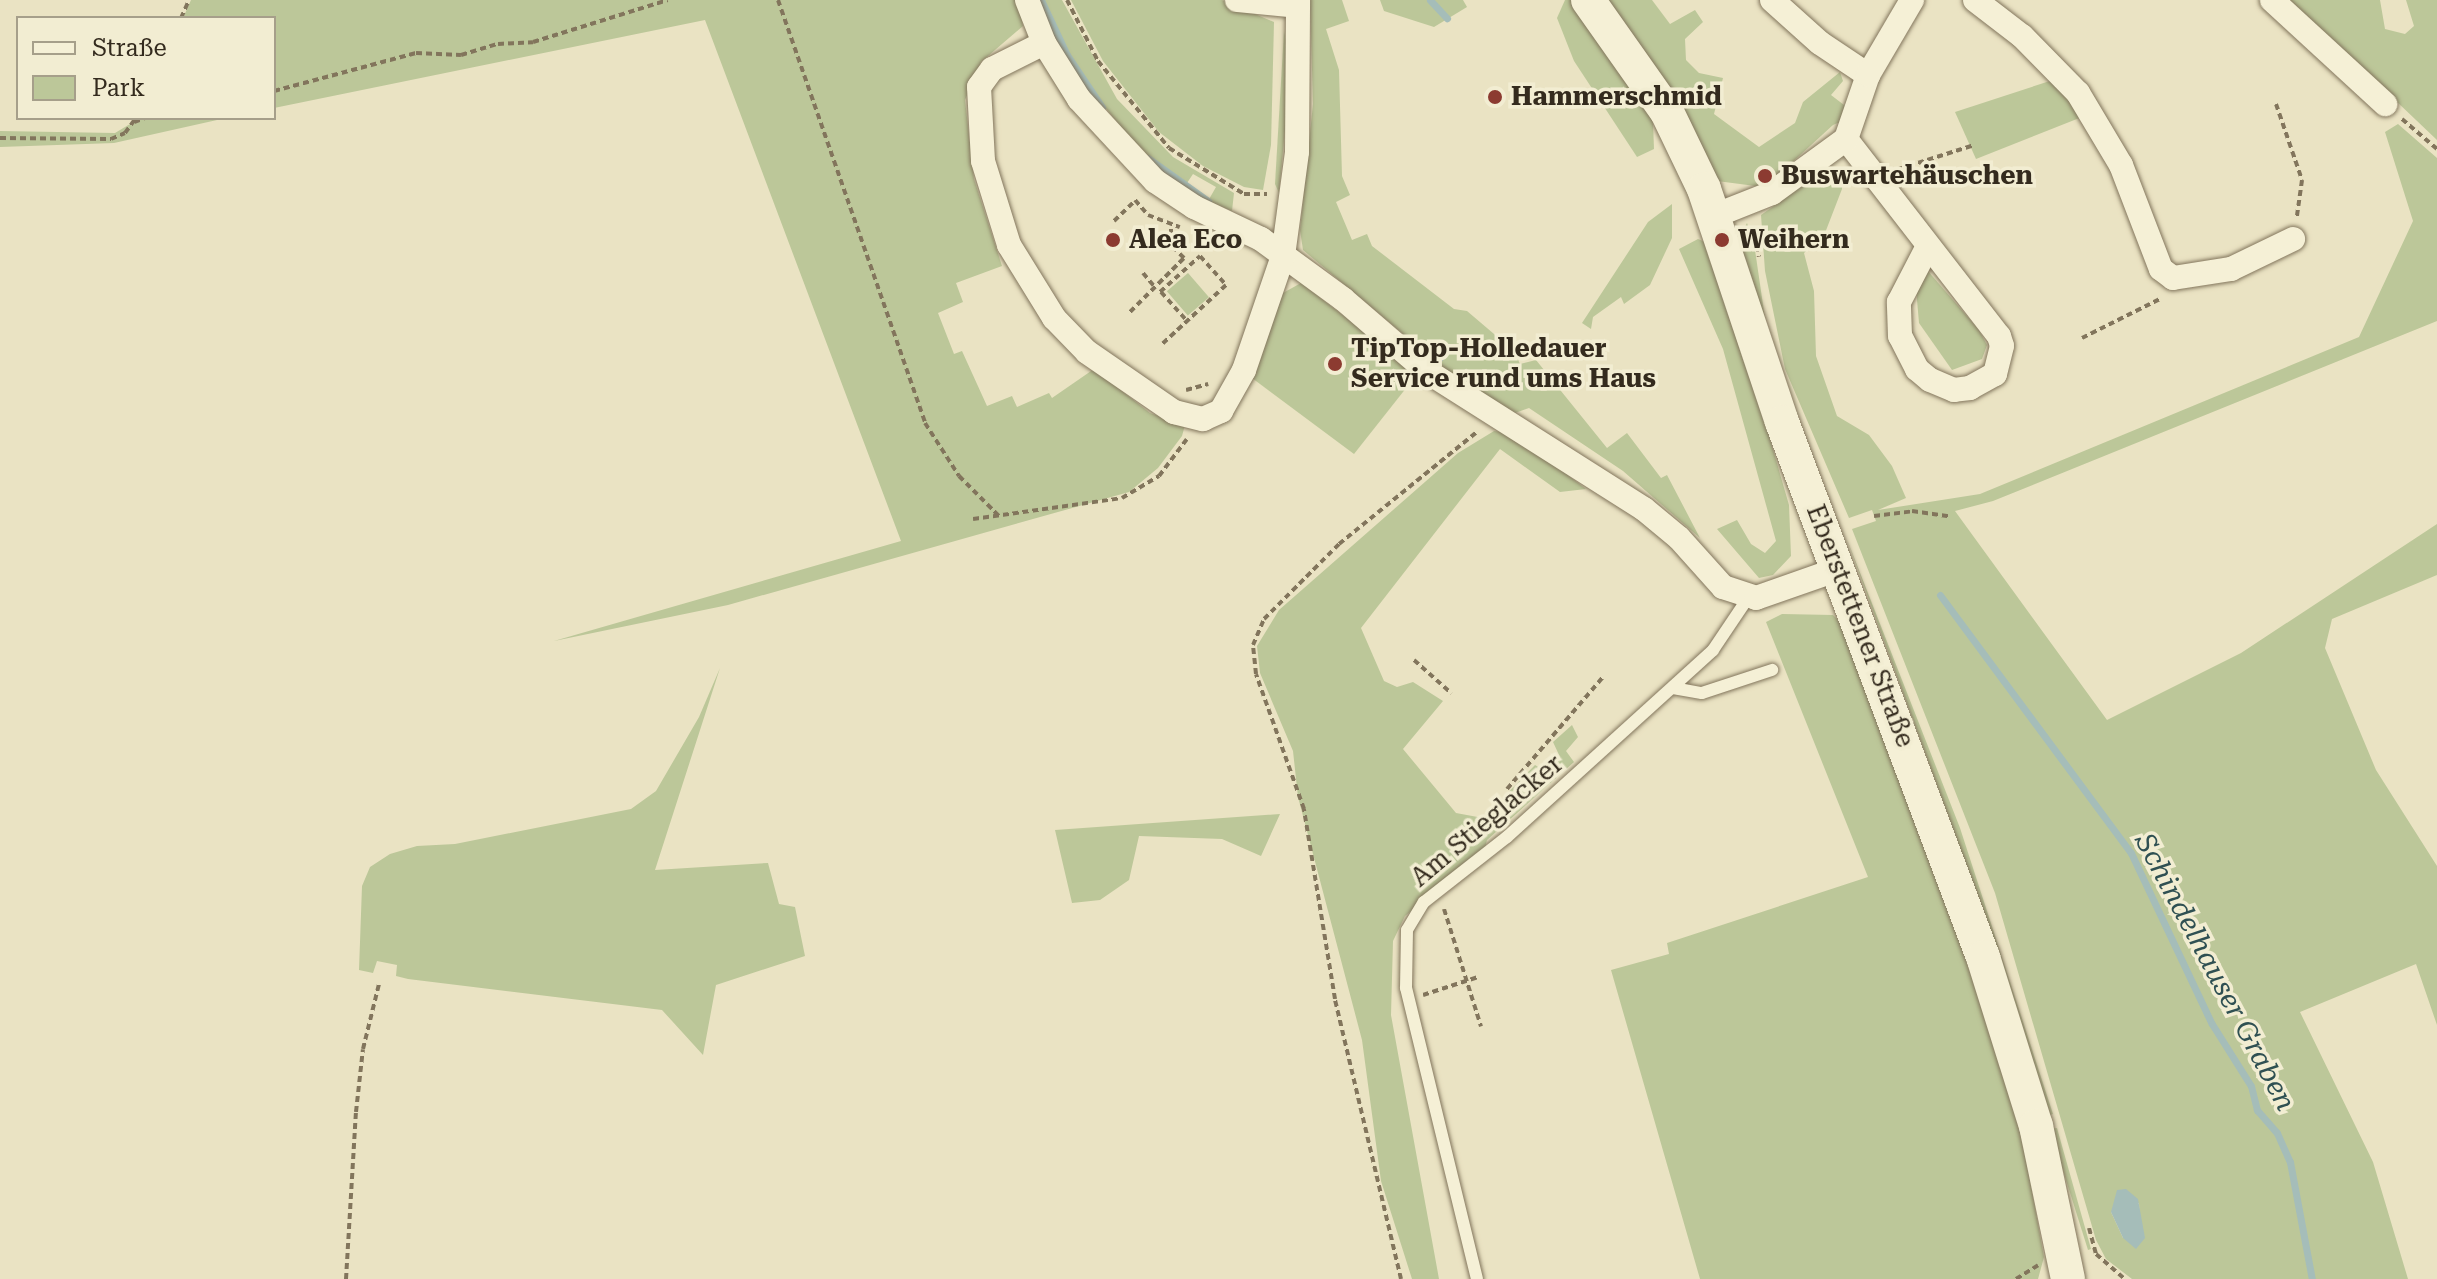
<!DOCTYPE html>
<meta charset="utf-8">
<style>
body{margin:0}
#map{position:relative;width:2437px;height:1279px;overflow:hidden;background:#eae3c3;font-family:"Roboto Serif",serif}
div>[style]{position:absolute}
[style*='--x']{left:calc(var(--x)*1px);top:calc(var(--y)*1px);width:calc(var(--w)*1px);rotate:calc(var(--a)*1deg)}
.green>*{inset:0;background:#bcc799;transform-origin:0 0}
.water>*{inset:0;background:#a5bdb9}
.stream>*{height:7px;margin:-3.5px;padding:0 3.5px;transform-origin:3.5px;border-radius:3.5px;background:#a5bdb9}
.path>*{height:4px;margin-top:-2px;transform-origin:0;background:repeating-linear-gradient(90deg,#82755c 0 6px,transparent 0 10px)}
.roads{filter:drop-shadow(0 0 2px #82755c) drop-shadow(0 0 2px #82755c)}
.lane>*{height:12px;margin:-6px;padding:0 6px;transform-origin:6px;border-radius:6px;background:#f5f0d6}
.street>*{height:24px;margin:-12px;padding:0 12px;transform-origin:12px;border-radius:12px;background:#f5f0d6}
.secondary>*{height:34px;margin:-17px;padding:0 17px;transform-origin:17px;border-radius:17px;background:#f5f0d6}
.dots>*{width:22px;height:22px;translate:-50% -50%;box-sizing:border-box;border:4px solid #f2edd2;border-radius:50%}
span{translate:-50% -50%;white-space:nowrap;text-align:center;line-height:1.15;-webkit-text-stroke:7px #f2edd2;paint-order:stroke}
.poi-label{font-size:26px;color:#342b1e;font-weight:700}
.left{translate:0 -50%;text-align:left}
.street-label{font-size:26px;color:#342b1e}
.water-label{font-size:28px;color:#2f5052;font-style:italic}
.legend{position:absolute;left:16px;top:16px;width:260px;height:104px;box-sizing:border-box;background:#f2edd2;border:2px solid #a69f8a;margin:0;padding:10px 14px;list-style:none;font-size:24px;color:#342b1e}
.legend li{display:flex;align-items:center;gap:16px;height:40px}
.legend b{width:40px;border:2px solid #a69f8a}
</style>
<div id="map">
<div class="green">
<div style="clip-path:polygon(191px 0,1018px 0,1023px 26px,981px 62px,965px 100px,974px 179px,1002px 266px,956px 283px,963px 302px,938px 313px,954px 354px,962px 351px,987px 406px,1012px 396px,1017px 407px,1049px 393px,1052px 398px,1094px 369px,1150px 413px,1185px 425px,1182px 436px,1158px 468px,1129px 492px,728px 605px,554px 641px,901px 541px,705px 20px,274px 108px,274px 18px,183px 18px)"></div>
<div style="clip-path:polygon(1041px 0,1062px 0,1117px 99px,1173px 157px,1234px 193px,1232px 211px,1208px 201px,1216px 187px,1193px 174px,1185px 186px,1141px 152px,1079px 75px)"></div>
<div style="clip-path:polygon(1071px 0,1222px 0,1274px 22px,1271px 145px,1263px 190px,1244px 187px,1203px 166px,1159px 132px,1103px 61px)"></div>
<div style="clip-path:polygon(1310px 0,1342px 0,1349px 21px,1326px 29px,1339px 70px,1342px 176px,1350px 195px,1336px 202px,1352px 240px,1367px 234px,1372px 246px,1454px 309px,1467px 311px,1514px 351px,1520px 364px,1536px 360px,1607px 448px,1627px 433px,1661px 478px,1667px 475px,1700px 538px,1623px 471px,1529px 408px,1515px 413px,1431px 363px,1427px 354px,1303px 250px,1300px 230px,1313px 104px)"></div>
<div style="clip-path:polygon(1380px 0,1463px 0,1467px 7px,1434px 27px,1384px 11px)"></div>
<div style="clip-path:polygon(1565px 0,1571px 0,1629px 77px,1653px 122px,1654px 149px,1637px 157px,1574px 61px,1557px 18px)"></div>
<div style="clip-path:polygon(1600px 0,1652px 0,1670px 24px,1695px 10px,1703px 22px,1685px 39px,1686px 60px,1699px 73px,1723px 78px,1714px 114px,1759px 147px,1795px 123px,1803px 102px,1840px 72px,1843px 81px,1831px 95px,1844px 105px,1847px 119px,1833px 125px,1776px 177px,1768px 166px,1755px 176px,1763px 187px,1717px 181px)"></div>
<div style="clip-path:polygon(2290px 0,2380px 0,2385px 29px,2405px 34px,2414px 26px,2406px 0,2437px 0,2437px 140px)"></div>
<div style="clip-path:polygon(1284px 31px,1291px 66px,1279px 193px,1275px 184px)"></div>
<div style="clip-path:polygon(2059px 78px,2087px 115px,1976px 159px,1955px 112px)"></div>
<div style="clip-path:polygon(140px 118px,226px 118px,114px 143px,0 147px,0 131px,115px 133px)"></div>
<div style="clip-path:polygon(evenodd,2398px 124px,2437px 158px,2437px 321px,1993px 501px,1955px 511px,2107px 720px,2241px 653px,2437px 524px,2437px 575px,2332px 619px,2325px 648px,2376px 770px,2437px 866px,2437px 1025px,2416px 964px,2300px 1012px,2373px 1162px,2408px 1279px,2132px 1279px,2106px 1259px,2096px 1240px,1995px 893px,1852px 529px,1876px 521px,1872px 510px,1849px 518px,1785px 369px,1765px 271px,1761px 215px,1827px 169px,1843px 168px,1842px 189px,1825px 233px,1804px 253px,1814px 291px,1816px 356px,1837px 416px,1869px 435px,1892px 466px,1906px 498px,1878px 510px,1980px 494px,2359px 337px,2413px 221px,2385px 132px,2398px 124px,2139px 1203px,2140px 1226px,2123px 1238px,2111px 1212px,2139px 1203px)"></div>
<div style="clip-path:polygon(1672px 204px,1672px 238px,1650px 285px,1624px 304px,1621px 297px,1593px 317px,1591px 329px,1582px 323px,1648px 222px)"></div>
<div style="clip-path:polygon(1747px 223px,1755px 250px,1767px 332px,1739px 239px)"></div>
<div style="clip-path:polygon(1698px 239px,1710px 244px,1731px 304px,1789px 505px,1791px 556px,1773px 575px,1759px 578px,1717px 529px,1737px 520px,1751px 544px,1765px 553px,1776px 541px,1723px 349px,1679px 249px)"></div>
<div style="clip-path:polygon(1927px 270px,1979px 330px,1987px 345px,1982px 359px,1952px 370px,1919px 323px,1916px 288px)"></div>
<div style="left:1188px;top:273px;width:32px;height:28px;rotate:49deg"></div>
<div style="clip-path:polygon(1301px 283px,1418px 373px,1354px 454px,1252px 378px,1283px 293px)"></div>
<div style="clip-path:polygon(1494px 431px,1513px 433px,1586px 489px,1560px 492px,1500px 449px,1361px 628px,1384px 681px,1397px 687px,1413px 682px,1443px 701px,1403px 749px,1456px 813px,1483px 818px,1535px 765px,1545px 771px,1560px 757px,1553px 742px,1572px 725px,1578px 737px,1566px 751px,1574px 762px,1487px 840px,1484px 852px,1405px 916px,1393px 941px,1391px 1015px,1439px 1279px,1412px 1279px,1381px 1181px,1362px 1040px,1298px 797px,1293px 751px,1260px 673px,1257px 646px,1279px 610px,1458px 453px)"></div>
<div style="clip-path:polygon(1846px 537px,1960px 828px,2053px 1114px,2047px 1116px,1982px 908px)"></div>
<div style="clip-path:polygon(1782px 614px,1833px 615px,1843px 625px,1935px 865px,2018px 1114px,2044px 1257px,2038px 1279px,1700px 1279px,1611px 970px,1669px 954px,1667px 943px,1868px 877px,1766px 622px)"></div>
<div style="clip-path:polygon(720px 668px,655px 870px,768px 863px,779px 904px,795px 907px,805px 956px,716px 985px,703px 1055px,662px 1010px,408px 979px,396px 976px,397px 965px,377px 961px,373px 973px,359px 970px,362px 886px,370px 867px,390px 854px,417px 846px,455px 844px,631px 809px,656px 791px,699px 717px)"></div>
<div style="clip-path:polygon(1280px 814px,1261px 856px,1222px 839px,1139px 836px,1129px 880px,1100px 900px,1072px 903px,1055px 830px)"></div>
<div style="clip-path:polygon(2057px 1128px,2091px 1249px,2088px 1250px,2050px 1129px)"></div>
</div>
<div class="water">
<div style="clip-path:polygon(2126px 1189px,2138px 1199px,2145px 1238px,2136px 1249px,2123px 1238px,2111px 1212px,2117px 1190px)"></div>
</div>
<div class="stream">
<div style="--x:1041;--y:0;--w:61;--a:64.7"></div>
<div style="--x:1067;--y:55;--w:63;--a:56.1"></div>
<div style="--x:1430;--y:0;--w:25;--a:47"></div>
<div style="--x:1148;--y:158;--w:74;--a:35.6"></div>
<div style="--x:1430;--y:370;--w:24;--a:-52"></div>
<div style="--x:1940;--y:595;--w:321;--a:53.5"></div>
<div style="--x:2131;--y:853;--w:189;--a:64.7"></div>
<div style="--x:2212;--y:1024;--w:73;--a:57.8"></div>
<div style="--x:2251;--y:1086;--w:25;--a:76"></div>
<div style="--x:2257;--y:1110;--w:30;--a:49"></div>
<div style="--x:2277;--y:1133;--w:32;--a:66"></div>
<div style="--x:2290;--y:1162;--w:119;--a:79.4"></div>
</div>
<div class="path">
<div style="--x:778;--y:0;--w:448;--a:70.8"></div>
<div style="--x:925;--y:423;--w:63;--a:57.3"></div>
<div style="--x:959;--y:476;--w:57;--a:45"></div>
<div style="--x:1067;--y:0;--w:68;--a:63.1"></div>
<div style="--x:1098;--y:61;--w:112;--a:50.8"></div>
<div style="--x:1169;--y:148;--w:88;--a:31.5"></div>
<div style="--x:1244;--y:194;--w:23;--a:0"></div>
<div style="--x:181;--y:18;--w:20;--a:-66"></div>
<div style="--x:274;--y:91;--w:147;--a:-15"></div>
<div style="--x:416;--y:53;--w:45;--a:2.5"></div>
<div style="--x:461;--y:55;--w:39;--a:-17"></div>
<div style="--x:498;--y:44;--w:35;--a:-3"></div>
<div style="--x:533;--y:42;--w:141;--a:-17.3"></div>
<div style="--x:2276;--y:104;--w:80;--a:71.1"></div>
<div style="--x:2302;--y:180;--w:37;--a:98"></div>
<div style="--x:2402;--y:119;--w:46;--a:40.6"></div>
<div style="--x:134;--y:122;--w:12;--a:-20"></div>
<div style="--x:0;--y:138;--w:111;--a:0.5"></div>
<div style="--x:111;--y:139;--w:15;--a:-23"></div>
<div style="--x:125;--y:133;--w:19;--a:-54"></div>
<div style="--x:1899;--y:169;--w:79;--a:-17.7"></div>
<div style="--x:1135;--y:200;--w:20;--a:49"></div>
<div style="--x:1148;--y:215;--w:34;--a:21"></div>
<div style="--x:1114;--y:221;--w:29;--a:-44"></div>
<div style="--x:1754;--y:226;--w:31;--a:81"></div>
<div style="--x:1143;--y:273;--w:17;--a:50"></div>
<div style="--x:1160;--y:292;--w:54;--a:-42"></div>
<div style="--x:1200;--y:256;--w:39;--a:48"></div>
<div style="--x:1226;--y:285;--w:88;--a:137.3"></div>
<div style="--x:1161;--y:292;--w:39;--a:48"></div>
<div style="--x:1130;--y:312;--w:76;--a:-45"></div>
<div style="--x:1184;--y:258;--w:18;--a:-135"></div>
<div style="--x:1171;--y:245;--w:20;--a:-90"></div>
<div style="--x:2082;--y:338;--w:89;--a:-26.6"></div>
<div style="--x:1186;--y:390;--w:23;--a:-15"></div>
<div style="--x:1874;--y:516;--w:38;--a:-7"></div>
<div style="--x:1912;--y:511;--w:37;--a:8"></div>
<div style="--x:973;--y:519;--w:150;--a:-8"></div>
<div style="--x:1122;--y:498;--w:43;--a:-30.7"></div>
<div style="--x:1159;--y:476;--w:46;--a:-52.9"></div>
<div style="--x:1414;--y:660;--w:50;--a:41.7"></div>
<div style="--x:1507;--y:789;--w:149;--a:-49.4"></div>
<div style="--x:1444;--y:909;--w:123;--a:72.5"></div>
<div style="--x:1423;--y:995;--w:58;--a:-18.1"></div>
<div style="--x:2089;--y:1228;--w:27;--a:75"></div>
<div style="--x:2096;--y:1254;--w:38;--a:41"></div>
<div style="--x:346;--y:1279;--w:167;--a:-86.6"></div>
<div style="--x:356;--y:1112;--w:63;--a:-83.7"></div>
<div style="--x:363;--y:1049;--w:67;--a:-76.2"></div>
<div style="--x:1401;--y:1279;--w:288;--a:-103.3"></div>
<div style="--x:1335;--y:999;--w:193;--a:-99.3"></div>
<div style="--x:1304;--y:809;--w:143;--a:-109.6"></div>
<div style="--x:1256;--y:674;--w:29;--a:-96"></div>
<div style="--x:1253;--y:645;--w:28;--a:-67"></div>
<div style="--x:1264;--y:619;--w:106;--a:-45"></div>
<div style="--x:1339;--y:544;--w:179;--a:-39.1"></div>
<div style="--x:2016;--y:1279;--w:26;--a:-32"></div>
</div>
<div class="roads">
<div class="lane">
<div style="--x:1673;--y:688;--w:29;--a:10"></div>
<div style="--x:1702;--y:693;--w:74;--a:-18.2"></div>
<div style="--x:1477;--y:1279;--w:300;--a:-103.7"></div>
<div style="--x:1406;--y:988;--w:58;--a:-89"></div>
<div style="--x:1407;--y:930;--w:33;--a:-59"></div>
<div style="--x:1424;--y:902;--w:105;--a:-38.1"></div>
<div style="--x:1507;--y:837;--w:278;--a:-42.2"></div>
<div style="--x:1713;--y:650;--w:63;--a:-56.1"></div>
</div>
<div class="street">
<div style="--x:1027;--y:0;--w:46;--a:68.4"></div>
<div style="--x:1044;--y:43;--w:66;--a:58"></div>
<div style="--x:1079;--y:99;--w:112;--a:47.2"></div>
<div style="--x:1155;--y:181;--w:47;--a:33.7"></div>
<div style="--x:1194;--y:207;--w:74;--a:25.5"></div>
<div style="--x:1261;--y:239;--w:102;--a:36.2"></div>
<div style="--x:1343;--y:299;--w:112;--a:40.7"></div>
<div style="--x:1428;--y:372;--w:256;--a:32.4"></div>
<div style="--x:1644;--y:509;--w:45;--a:39.6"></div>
<div style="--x:1679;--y:538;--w:66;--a:48.1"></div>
<div style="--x:1723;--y:587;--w:35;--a:18"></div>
<div style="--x:1756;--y:598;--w:85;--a:-19.3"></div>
<div style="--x:1237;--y:0;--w:61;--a:5.6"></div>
<div style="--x:1772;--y:0;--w:64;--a:41.9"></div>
<div style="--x:1820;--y:43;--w:58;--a:33.7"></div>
<div style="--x:1975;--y:0;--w:59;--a:37.5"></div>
<div style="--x:2022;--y:36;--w:80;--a:45.5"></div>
<div style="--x:2078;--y:93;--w:84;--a:59.2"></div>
<div style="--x:2121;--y:165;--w:111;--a:69"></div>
<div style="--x:2161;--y:269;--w:15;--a:37"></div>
<div style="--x:2173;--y:278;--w:59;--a:-8.8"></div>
<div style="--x:2231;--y:269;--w:69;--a:-25.8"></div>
<div style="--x:2272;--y:0;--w:154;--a:42.6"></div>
<div style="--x:1044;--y:43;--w:58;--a:153.4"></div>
<div style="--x:992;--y:69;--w:22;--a:126"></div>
<div style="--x:979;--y:87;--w:74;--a:86.9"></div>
<div style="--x:983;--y:161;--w:88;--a:72.8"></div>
<div style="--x:1009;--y:245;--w:86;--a:58.3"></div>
<div style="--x:1054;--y:318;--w:47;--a:45.9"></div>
<div style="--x:1087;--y:352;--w:106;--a:34.6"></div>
<div style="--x:1174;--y:412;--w:30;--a:14"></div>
<div style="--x:1203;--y:419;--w:20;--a:-24"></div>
<div style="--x:1221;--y:411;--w:47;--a:-60.7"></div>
<div style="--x:1244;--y:370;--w:120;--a:-71.1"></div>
<div style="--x:1283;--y:256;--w:105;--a:-82.3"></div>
<div style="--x:1297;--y:152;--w:152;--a:-89.6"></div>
<div style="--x:1846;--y:139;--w:249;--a:52.2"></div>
<div style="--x:1999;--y:336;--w:10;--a:73"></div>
<div style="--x:2002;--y:346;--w:29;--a:104"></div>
<div style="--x:1995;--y:374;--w:29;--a:151"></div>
<div style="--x:1970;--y:388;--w:16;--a:173"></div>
<div style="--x:1954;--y:390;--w:26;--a:-157"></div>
<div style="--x:1930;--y:380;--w:17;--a:-140"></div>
<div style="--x:1917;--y:369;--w:37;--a:-117"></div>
<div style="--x:1900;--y:336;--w:34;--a:-92"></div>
<div style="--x:1899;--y:302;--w:63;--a:-62.6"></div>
<div style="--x:1714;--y:216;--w:62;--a:-21.6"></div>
<div style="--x:1772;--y:193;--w:92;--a:-36.1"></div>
<div style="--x:1846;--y:139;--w:68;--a:-71"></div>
<div style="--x:1868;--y:75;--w:87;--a:-59.6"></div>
</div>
<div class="secondary">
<div style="--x:1588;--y:0;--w:137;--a:54.8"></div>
<div style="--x:1667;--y:112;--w:85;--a:64.3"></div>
<div style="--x:1704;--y:189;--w:246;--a:71.5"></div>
<div style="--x:1782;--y:422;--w:572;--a:69.41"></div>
<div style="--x:1983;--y:957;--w:177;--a:72.6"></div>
<div style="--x:2036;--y:1126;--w:156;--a:78.2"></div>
</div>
</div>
<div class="dots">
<div style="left:1495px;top:97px;background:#8c3b31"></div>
<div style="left:1765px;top:176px;background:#8c3b31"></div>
<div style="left:1113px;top:240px;background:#8c3b31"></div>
<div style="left:1722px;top:240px;background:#8c3b31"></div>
<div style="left:1335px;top:364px;background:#8c3b31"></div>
</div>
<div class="poi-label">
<span class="left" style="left:1511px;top:97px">Hammerschmid</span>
<span class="left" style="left:1781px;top:176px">Buswartehäuschen</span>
<span class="left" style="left:1129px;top:240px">Alea Eco</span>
<span class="left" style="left:1738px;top:240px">Weihern</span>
<span class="left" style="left:1351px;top:364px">TipTop-Holledauer<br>Service rund ums Haus</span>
</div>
<div class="street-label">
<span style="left:1860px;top:626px;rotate:69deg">Eberstettener Straße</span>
<span style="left:1487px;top:821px;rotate:-40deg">Am Stieglacker</span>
</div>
<div class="water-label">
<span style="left:2215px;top:972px;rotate:62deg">Schindelhauser Graben</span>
</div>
<ul class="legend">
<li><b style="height:10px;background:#f5f0d6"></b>Straße</li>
<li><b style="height:22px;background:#bcc799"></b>Park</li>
</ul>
</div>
